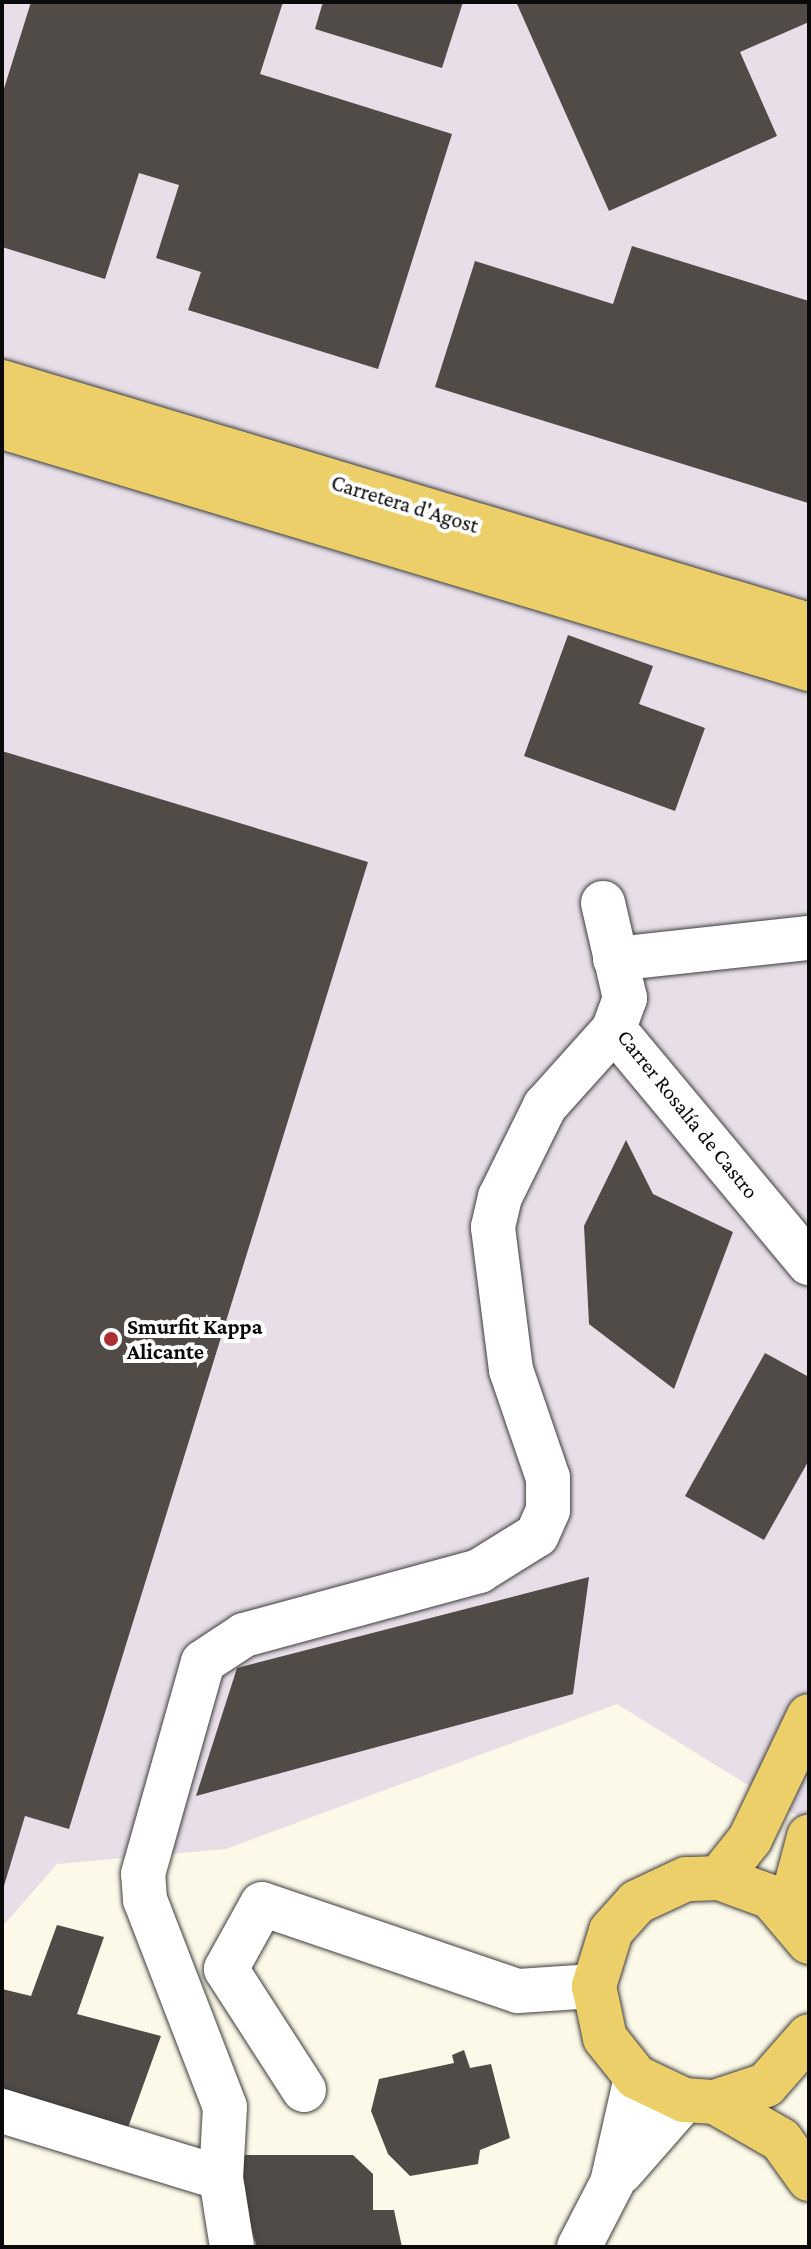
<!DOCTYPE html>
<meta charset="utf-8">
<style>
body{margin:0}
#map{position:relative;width:811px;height:2249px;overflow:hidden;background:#fdf9e8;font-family:"Crimson Pro",serif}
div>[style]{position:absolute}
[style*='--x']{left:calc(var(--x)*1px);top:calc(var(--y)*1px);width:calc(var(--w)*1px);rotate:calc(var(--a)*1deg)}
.industrial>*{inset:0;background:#e7dee8}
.building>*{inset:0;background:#514b47}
.roads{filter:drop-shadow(0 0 2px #3d3d3d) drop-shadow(0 0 2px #3d3d3d)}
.minor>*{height:44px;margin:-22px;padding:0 22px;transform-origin:22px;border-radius:22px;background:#fff}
.major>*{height:44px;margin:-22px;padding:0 22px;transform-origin:22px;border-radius:22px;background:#eccf69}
.dots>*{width:22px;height:22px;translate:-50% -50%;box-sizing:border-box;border:4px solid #fff;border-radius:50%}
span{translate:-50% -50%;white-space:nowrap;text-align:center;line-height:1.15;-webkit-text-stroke:8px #fff;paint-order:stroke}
.street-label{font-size:22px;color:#0a0a0a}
.poi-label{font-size:22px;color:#0a0a0a;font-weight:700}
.left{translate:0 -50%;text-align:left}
.frame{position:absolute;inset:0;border:4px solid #0a0a0a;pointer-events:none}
</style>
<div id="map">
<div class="industrial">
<div style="clip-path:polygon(2px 2px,809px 2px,809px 1823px,617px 1704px,226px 1849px,57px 1864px,2px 1927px)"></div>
</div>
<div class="building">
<div style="clip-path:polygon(31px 2px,283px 2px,260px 74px,452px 134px,378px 369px,188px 310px,201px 272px,156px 258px,179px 185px,139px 173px,105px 279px,2px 247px,2px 95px)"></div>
<div style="clip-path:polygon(323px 2px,463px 2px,442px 68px,315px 29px)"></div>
<div style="clip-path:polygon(809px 2px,809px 22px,740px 52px,777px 136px,609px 211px,517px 4px)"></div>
<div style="clip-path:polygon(632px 246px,809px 301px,808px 503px,435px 387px,475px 261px,613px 304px)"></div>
<div style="clip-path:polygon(568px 635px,653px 666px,639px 704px,705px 728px,675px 811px,524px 756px)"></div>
<div style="clip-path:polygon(2px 751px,368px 862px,69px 1829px,25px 1816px,3px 1889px)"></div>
<div style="clip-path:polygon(626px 1140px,653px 1194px,733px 1232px,674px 1389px,589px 1324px,584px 1226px)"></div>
<div style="clip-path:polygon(765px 1353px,809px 1377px,809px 1460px,764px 1540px,685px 1496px)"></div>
<div style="clip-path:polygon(589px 1577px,573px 1694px,196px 1796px,237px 1668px)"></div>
<div style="clip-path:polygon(57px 1925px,104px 1937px,77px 2014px,161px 2036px,121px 2147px,2px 2111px,2px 1989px,31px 1996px)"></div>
<div style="clip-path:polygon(464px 2050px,470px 2068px,491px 2064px,510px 2138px,480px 2150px,478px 2164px,410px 2176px,388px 2154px,371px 2111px,379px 2079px,454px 2063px,452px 2055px)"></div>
<div style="clip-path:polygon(237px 2155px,353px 2155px,373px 2174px,373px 2210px,394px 2210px,402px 2247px,257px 2247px,234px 2175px)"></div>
</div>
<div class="roads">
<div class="minor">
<div style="--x:603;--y:903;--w:98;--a:77"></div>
<div style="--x:625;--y:998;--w:33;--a:110"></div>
<div style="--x:614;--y:1029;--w:305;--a:50.2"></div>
<div style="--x:615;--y:959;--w:195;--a:-6.2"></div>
<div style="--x:304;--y:2090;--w:144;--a:-122.8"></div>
<div style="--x:226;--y:1969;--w:74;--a:-61"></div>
<div style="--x:262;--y:1904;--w:270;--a:18.8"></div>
<div style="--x:518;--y:1991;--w:76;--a:-3.8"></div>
<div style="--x:2;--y:2111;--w:229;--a:17"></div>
<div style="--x:221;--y:2178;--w:71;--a:-86.8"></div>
<div style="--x:225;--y:2107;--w:222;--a:-111.1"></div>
<div style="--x:145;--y:1900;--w:26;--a:-94"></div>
<div style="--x:143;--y:1874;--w:220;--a:-74.2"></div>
<div style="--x:203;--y:1662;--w:49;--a:-33.4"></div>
<div style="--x:244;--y:1635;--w:244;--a:-15.2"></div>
<div style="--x:479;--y:1571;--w:68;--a:-31.8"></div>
<div style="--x:537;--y:1535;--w:27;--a:-66"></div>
<div style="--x:548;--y:1510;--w:32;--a:-90"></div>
<div style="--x:548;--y:1478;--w:114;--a:-108.9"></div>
<div style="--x:511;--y:1370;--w:144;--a:-97.2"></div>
<div style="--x:493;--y:1227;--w:31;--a:-77"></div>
<div style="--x:500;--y:1197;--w:102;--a:-63.7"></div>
<div style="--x:545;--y:1106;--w:103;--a:-48.1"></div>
<div style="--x:621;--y:2172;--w:96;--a:-48.8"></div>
<div style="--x:221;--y:2178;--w:70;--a:80.9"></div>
<div style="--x:579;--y:2247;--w:72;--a:-62.7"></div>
<div style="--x:612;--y:2183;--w:109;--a:-77.2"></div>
</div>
<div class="major">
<div style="--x:2;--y:382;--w:843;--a:16.76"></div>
<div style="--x:2;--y:427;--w:843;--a:16.69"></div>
<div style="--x:719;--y:1878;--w:50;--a:-51.5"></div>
<div style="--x:750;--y:1839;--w:136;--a:-64.4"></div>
<div style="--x:789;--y:1912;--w:78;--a:-75.1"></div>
<div style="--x:809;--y:1942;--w:59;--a:-130.2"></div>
<div style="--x:771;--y:1897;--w:55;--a:-159.9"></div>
<div style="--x:719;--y:1878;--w:33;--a:178"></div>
<div style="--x:686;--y:1879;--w:54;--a:154.9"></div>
<div style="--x:637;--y:1902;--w:39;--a:132"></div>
<div style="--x:611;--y:1931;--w:58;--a:107.2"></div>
<div style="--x:594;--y:1986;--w:53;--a:78.1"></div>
<div style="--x:605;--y:2038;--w:50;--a:51.5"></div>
<div style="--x:636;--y:2077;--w:53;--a:25.6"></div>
<div style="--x:684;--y:2100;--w:31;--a:4"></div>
<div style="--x:715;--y:2102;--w:54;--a:-18.4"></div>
<div style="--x:766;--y:2085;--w:65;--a:-48.7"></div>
<div style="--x:715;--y:2102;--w:76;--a:29.9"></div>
<div style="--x:781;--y:2140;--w:48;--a:54.3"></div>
</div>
</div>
<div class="dots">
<div style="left:111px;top:1339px;background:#ac2f32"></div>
</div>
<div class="street-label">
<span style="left:405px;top:504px;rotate:17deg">Carretera d'Agost</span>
<span style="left:688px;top:1114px;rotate:51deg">Carrer Rosalía de Castro</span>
</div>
<div class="poi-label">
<span class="left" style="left:127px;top:1339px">Smurfit Kappa<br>Alicante</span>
</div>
<div class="frame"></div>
</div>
